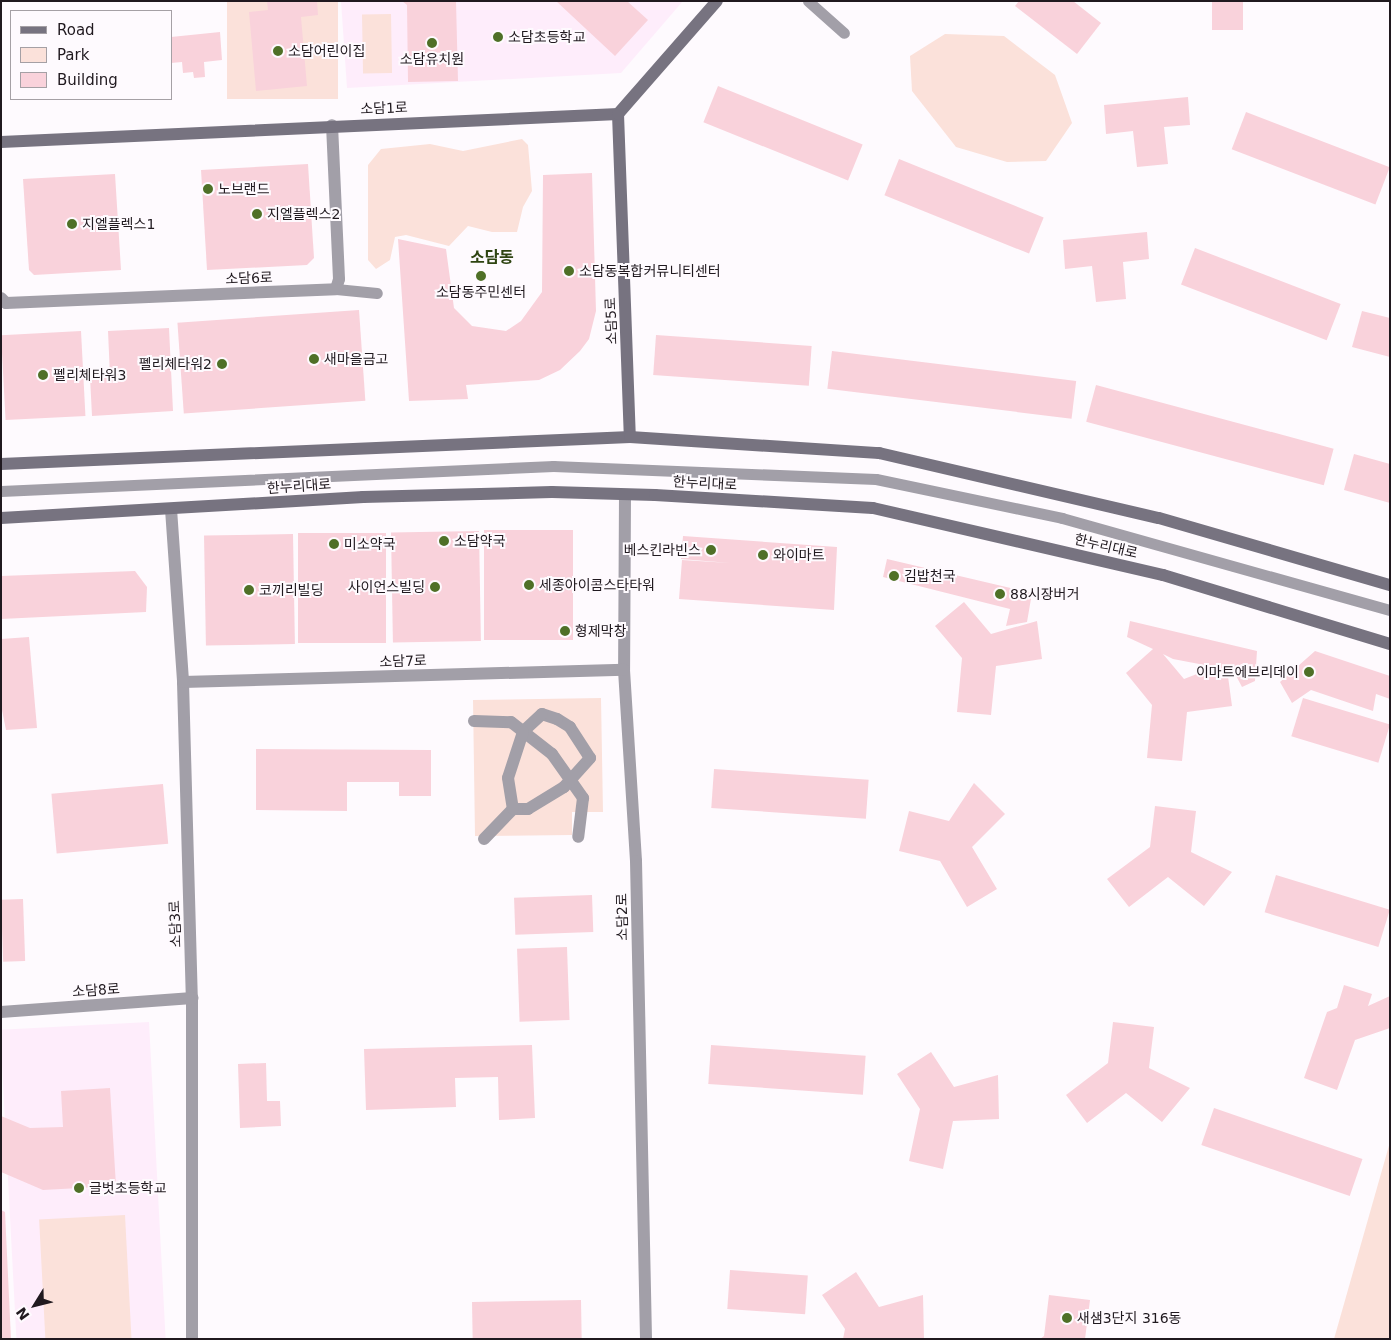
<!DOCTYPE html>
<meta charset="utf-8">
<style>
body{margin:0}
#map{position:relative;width:1391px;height:1340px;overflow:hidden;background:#fefafe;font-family:"DejaVu Sans","Noto Sans KR",sans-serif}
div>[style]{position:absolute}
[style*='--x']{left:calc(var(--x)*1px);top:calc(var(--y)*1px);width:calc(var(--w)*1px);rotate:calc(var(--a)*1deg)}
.built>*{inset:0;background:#feedfb;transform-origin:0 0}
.green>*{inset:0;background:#fbe1da;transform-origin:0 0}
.building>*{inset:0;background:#f9d2db;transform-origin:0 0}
.lane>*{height:11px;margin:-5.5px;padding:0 5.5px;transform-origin:5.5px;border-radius:5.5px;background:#a29fa8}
.street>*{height:12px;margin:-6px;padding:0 6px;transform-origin:6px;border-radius:6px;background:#a29fa8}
.secondary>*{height:12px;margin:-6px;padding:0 6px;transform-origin:6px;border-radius:6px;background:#777380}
.dots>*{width:14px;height:14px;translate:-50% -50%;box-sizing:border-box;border:2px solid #fefafe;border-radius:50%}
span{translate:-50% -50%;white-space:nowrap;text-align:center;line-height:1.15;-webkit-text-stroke:4px #fefafe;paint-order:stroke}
.poi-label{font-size:14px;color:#20191f}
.left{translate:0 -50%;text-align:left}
.right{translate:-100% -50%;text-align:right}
.street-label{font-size:14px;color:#20191f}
.quarter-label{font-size:16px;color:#2e4411;font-weight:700}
.frame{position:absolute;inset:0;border:2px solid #20191f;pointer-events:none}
.legend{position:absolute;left:10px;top:10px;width:162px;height:90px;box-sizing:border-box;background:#fefafe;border:1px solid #a5a0a5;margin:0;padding:6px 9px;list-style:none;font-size:15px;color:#20191f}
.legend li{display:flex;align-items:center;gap:10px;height:25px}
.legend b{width:25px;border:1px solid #a5a0a5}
.north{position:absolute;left:10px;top:1280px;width:50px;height:50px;-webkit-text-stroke:4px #fefafe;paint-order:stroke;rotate:234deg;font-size:14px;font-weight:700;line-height:20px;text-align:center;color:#20191f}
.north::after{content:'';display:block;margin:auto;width:18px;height:22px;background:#20191f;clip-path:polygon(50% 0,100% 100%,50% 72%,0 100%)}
</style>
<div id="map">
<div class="built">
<div style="clip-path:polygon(341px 1px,683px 1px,621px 73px,347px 88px)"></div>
<div style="left:149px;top:1022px;width:317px;height:149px;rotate:87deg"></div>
</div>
<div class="green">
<div style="left:227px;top:1px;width:111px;height:98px"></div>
<div style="left:391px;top:14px;width:59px;height:29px;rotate:89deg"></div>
<div style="clip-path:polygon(945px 34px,1004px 36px,1055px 75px,1072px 123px,1046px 161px,1007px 162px,956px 147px,912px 91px,910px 56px)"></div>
<div style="clip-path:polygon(522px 139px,528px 145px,532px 191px,523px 207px,517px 232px,492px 232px,468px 226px,449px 246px,406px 235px,395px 237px,390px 260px,376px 269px,368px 260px,368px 165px,381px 149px,430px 144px,463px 151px)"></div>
<div style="clip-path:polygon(601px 698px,603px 812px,572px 812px,572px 835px,475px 836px,473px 700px)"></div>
<div style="clip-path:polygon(1390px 1142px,1390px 1339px,1334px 1339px)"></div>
<div style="left:125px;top:1215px;width:124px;height:86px;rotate:87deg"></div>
</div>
<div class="building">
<div style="clip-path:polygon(267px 1px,317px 1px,318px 15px,301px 17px,307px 86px,256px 91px,249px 12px,268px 10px)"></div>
<div style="clip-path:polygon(402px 1px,456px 1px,458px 81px,408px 82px,407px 5px)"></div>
<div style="clip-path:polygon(556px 1px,627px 1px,648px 20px,615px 56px)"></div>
<div style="clip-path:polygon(1019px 1px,1073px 1px,1101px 23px,1077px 54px,1015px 6px)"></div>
<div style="left:1212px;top:1px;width:31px;height:29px"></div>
<div style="clip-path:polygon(220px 32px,222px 60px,204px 62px,205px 77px,194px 78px,193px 72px,183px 73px,182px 62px,171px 63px,171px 37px)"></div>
<div style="left:718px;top:86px;width:156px;height:39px;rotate:22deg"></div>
<div style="clip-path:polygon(1188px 97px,1190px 125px,1164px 127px,1168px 164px,1137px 167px,1133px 131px,1106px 134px,1104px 105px)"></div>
<div style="left:1246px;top:112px;width:154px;height:40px;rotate:21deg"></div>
<div style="left:899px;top:159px;width:156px;height:39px;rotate:22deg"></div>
<div style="clip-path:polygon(308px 164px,314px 258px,307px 265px,207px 270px,201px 170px)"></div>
<div style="clip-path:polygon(592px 173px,596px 311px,589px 339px,580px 351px,560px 370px,539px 380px,466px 385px,468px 399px,409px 401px,398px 239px,446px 249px,454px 308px,472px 326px,506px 331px,521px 321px,542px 292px,543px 175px)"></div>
<div style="clip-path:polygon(115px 174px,121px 270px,34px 275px,29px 270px,23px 179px)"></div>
<div style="clip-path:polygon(1147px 232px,1149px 259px,1123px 262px,1126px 299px,1096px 302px,1092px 266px,1065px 269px,1063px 240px)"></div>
<div style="left:1195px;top:248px;width:156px;height:39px;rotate:21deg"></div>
<div style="left:359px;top:310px;width:91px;height:182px;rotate:86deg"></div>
<div style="clip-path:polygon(1362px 311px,1390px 318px,1390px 357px,1352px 347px)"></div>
<div style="clip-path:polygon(169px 328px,173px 411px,92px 416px,90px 377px,110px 376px,108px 331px)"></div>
<div style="left:81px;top:331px;width:85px;height:80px;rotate:87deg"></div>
<div style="left:656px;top:335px;width:156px;height:40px;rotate:4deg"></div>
<div style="left:832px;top:351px;width:246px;height:38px;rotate:7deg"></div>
<div style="left:1096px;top:385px;width:246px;height:38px;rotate:15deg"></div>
<div style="clip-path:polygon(1354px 454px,1390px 464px,1390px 503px,1344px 490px)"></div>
<div style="left:484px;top:530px;width:89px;height:110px"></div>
<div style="left:479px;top:531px;width:110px;height:88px;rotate:89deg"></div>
<div style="left:298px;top:533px;width:88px;height:110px"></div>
<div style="left:293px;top:534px;width:110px;height:89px;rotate:89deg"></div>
<div style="clip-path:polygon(683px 536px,837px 547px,834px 610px,679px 599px,682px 560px,730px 563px,681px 559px)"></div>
<div style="clip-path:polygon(887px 559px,1032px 593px,1027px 622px,1006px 626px,1010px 609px,883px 577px)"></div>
<div style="clip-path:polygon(135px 571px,147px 587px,146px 612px,1px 619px,1px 576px)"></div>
<div style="clip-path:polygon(964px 602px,991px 634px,1037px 621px,1042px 659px,996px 666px,991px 715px,957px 712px,962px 658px,935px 626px)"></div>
<div style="clip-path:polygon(evenodd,1130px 621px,1257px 651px,1255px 681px,1242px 687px,1233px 670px,1227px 669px,1232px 706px,1187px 712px,1182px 761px,1147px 758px,1152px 705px,1126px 673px,1153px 649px,1127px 637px,1130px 621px,1163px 654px,1173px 659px,1215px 667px,1184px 679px,1163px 654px)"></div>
<div style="clip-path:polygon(29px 637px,37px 728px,6px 730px,1px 705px,1px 639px)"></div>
<div style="clip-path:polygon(1315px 651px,1390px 676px,1390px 699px,1376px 694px,1373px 711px,1311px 690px,1292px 703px,1280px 682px)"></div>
<div style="left:1303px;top:698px;width:91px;height:40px;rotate:17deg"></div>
<div style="clip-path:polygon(256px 749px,431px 750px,431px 796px,399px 796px,399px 782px,347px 782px,347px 811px,256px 810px)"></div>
<div style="left:714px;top:769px;width:155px;height:39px;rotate:4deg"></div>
<div style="clip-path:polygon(974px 783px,1005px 814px,972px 847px,997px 889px,967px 907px,940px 861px,899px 851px,909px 811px,949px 821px)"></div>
<div style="left:163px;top:784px;width:60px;height:112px;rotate:85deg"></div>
<div style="clip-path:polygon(1155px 806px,1196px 811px,1191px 852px,1232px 872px,1204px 906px,1168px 877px,1129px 907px,1107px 879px,1150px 847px)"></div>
<div style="left:1276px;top:875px;width:119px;height:39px;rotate:17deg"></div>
<div style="left:592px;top:895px;width:37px;height:78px;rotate:88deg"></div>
<div style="left:23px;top:899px;width:62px;height:22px;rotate:88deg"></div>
<div style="left:567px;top:947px;width:73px;height:50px;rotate:88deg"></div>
<div style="clip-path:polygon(1344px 985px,1372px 994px,1368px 1006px,1390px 996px,1390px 1028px,1355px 1040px,1337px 1090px,1304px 1078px,1327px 1012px,1337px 1008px)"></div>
<div style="clip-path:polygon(1113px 1022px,1154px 1027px,1149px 1068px,1190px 1088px,1162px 1122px,1126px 1093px,1087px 1123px,1066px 1095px,1108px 1063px)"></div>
<div style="clip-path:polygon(532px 1045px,535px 1118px,499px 1120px,498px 1077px,455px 1078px,456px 1107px,366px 1110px,364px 1049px)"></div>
<div style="left:711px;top:1045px;width:155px;height:39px;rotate:4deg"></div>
<div style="clip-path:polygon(931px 1052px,954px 1087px,998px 1075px,999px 1119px,953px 1121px,943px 1169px,909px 1161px,920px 1109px,897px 1074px)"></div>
<div style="clip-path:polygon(266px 1063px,267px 1101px,280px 1101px,281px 1126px,240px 1128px,238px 1064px)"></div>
<div style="clip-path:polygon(110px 1088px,116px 1186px,43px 1190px,1px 1172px,1px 1116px,30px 1128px,63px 1127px,61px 1091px)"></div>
<div style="left:1214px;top:1108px;width:157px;height:39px;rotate:19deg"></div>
<div style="clip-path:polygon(1px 1210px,5px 1212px,11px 1339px,1px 1339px)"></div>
<div style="left:730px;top:1270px;width:78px;height:39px;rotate:4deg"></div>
<div style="clip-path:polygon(856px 1272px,879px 1307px,923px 1295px,924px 1339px,843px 1339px,845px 1329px,822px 1295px)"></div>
<div style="clip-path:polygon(1049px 1295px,1090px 1300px,1085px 1339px,1040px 1339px,1044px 1336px)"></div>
<div style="left:581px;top:1300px;width:39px;height:109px;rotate:89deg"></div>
</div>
<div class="lane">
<div style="--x:808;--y:1;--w:48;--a:41.6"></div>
<div style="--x:336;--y:289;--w:41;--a:5.6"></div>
<div style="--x:1;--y:491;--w:553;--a:-2.59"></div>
<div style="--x:553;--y:466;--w:323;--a:2.3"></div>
<div style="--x:876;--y:479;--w:190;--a:11.8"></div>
<div style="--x:1062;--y:518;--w:341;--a:15.7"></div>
</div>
<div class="street">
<div style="--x:1;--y:298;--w:7;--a:45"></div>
<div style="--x:6;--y:303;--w:330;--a:-2.4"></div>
<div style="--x:336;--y:289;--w:10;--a:-73"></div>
<div style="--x:339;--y:279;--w:154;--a:-92.6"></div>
<div style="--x:625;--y:495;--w:175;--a:90.3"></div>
<div style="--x:624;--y:670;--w:191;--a:86.4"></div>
<div style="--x:636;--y:861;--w:478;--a:88.8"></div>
<div style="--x:171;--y:509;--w:173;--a:86"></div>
<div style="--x:183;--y:682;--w:316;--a:88.4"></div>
<div style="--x:192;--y:998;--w:341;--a:90"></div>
<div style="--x:183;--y:682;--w:441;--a:-1.6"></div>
<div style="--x:474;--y:721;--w:37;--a:2"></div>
<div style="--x:511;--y:722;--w:52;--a:38"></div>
<div style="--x:552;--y:754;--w:54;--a:54.8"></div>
<div style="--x:583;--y:798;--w:39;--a:97"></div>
<div style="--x:484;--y:839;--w:42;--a:-46"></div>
<div style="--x:513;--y:809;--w:15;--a:0"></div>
<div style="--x:528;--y:809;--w:42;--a:-31.4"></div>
<div style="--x:564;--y:787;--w:39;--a:-48"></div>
<div style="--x:590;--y:758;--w:37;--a:-123"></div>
<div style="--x:570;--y:727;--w:15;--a:-148"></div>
<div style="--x:557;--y:719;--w:16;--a:-162"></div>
<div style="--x:542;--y:714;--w:26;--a:137"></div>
<div style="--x:523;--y:732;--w:48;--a:108.1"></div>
<div style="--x:508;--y:778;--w:31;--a:81"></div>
<div style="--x:1;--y:1012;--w:192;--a:-4.2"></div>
</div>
<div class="secondary">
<div style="--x:618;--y:114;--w:323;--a:87.9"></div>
<div style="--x:1;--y:142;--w:618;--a:-2.6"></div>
<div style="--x:618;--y:114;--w:150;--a:-48.8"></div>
<div style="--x:1;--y:464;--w:630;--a:-2.46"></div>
<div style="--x:630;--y:437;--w:250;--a:3.7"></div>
<div style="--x:879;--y:453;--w:287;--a:13.1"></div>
<div style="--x:1159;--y:518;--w:241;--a:16.2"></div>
<div style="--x:1;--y:518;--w:363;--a:-3.3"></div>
<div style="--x:363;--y:497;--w:189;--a:-1.5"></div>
<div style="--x:552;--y:492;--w:103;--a:1.7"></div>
<div style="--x:655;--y:495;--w:218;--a:3.4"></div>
<div style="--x:873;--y:508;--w:298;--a:13"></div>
<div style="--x:1163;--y:575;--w:237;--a:16.9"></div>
</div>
<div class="dots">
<div style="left:498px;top:37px;background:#4f7027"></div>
<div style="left:432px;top:43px;background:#4f7027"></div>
<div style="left:278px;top:51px;background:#4f7027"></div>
<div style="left:208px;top:189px;background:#4f7027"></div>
<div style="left:257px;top:214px;background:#4f7027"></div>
<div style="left:72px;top:224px;background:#4f7027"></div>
<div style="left:569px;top:271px;background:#4f7027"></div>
<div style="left:481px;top:276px;background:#4f7027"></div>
<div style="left:314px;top:359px;background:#4f7027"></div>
<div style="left:222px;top:364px;background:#4f7027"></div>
<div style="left:43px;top:375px;background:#4f7027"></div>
<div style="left:444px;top:541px;background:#4f7027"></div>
<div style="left:334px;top:544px;background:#4f7027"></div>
<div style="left:711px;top:550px;background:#4f7027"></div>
<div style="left:763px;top:555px;background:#4f7027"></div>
<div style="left:894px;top:576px;background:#4f7027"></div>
<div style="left:529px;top:585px;background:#4f7027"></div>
<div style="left:435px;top:587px;background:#4f7027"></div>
<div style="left:249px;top:590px;background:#4f7027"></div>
<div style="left:1000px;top:594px;background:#4f7027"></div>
<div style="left:565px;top:631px;background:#4f7027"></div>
<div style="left:1309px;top:672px;background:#4f7027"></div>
<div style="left:79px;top:1188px;background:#4f7027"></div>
<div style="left:1067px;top:1318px;background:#4f7027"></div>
</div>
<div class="poi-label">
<span class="left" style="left:508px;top:37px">소담초등학교</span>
<span class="left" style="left:288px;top:51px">소담어린이집</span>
<span style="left:432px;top:59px">소담유치원</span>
<span class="left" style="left:218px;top:189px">노브랜드</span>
<span class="left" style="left:267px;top:214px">지엘플렉스2</span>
<span class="left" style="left:82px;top:224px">지엘플렉스1</span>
<span class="left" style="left:579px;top:271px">소담동복합커뮤니티센터</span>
<span style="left:481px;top:292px">소담동주민센터</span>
<span class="left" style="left:324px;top:359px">새마을금고</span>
<span class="right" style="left:212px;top:364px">펠리체타워2</span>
<span class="left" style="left:53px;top:375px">펠리체타워3</span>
<span class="left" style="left:454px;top:541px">소담약국</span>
<span class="left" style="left:344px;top:544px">미소약국</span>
<span class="right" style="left:701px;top:550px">베스킨라빈스</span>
<span class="left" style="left:773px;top:555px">와이마트</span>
<span class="left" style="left:904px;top:576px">김밥천국</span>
<span class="left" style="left:539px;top:585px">세종아이콤스타타워</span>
<span class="right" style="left:425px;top:587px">사이언스빌딩</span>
<span class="left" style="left:259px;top:590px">코끼리빌딩</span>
<span class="left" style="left:1010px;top:594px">88시장버거</span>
<span class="left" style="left:575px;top:631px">형제막창</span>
<span class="right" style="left:1299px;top:672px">이마트에브리데이</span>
<span class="left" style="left:89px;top:1188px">글벗초등학교</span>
<span class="left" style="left:1077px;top:1318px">새샘3단지 316동</span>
</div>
<div class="street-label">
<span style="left:384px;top:108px;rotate:-2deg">소담1로</span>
<span style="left:249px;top:278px;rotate:-2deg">소담6로</span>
<span style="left:611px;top:321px;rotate:-92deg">소담5로</span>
<span style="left:705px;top:483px;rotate:3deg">한누리대로</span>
<span style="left:299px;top:486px;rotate:-4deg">한누리대로</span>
<span style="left:1106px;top:546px;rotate:13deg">한누리대로</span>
<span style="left:403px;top:661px;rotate:-2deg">소담7로</span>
<span style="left:622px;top:917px;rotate:-91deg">소담2로</span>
<span style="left:175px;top:924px;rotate:-92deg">소담3로</span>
<span style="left:96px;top:990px;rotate:-4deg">소담8로</span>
</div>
<div class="quarter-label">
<span style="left:492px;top:258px">소담동</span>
</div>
<div class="frame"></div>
<ul class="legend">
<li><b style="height:6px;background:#777380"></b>Road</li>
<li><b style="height:14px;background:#fbe1da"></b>Park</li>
<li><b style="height:14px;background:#f9d2db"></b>Building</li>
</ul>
<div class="north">N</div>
</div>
